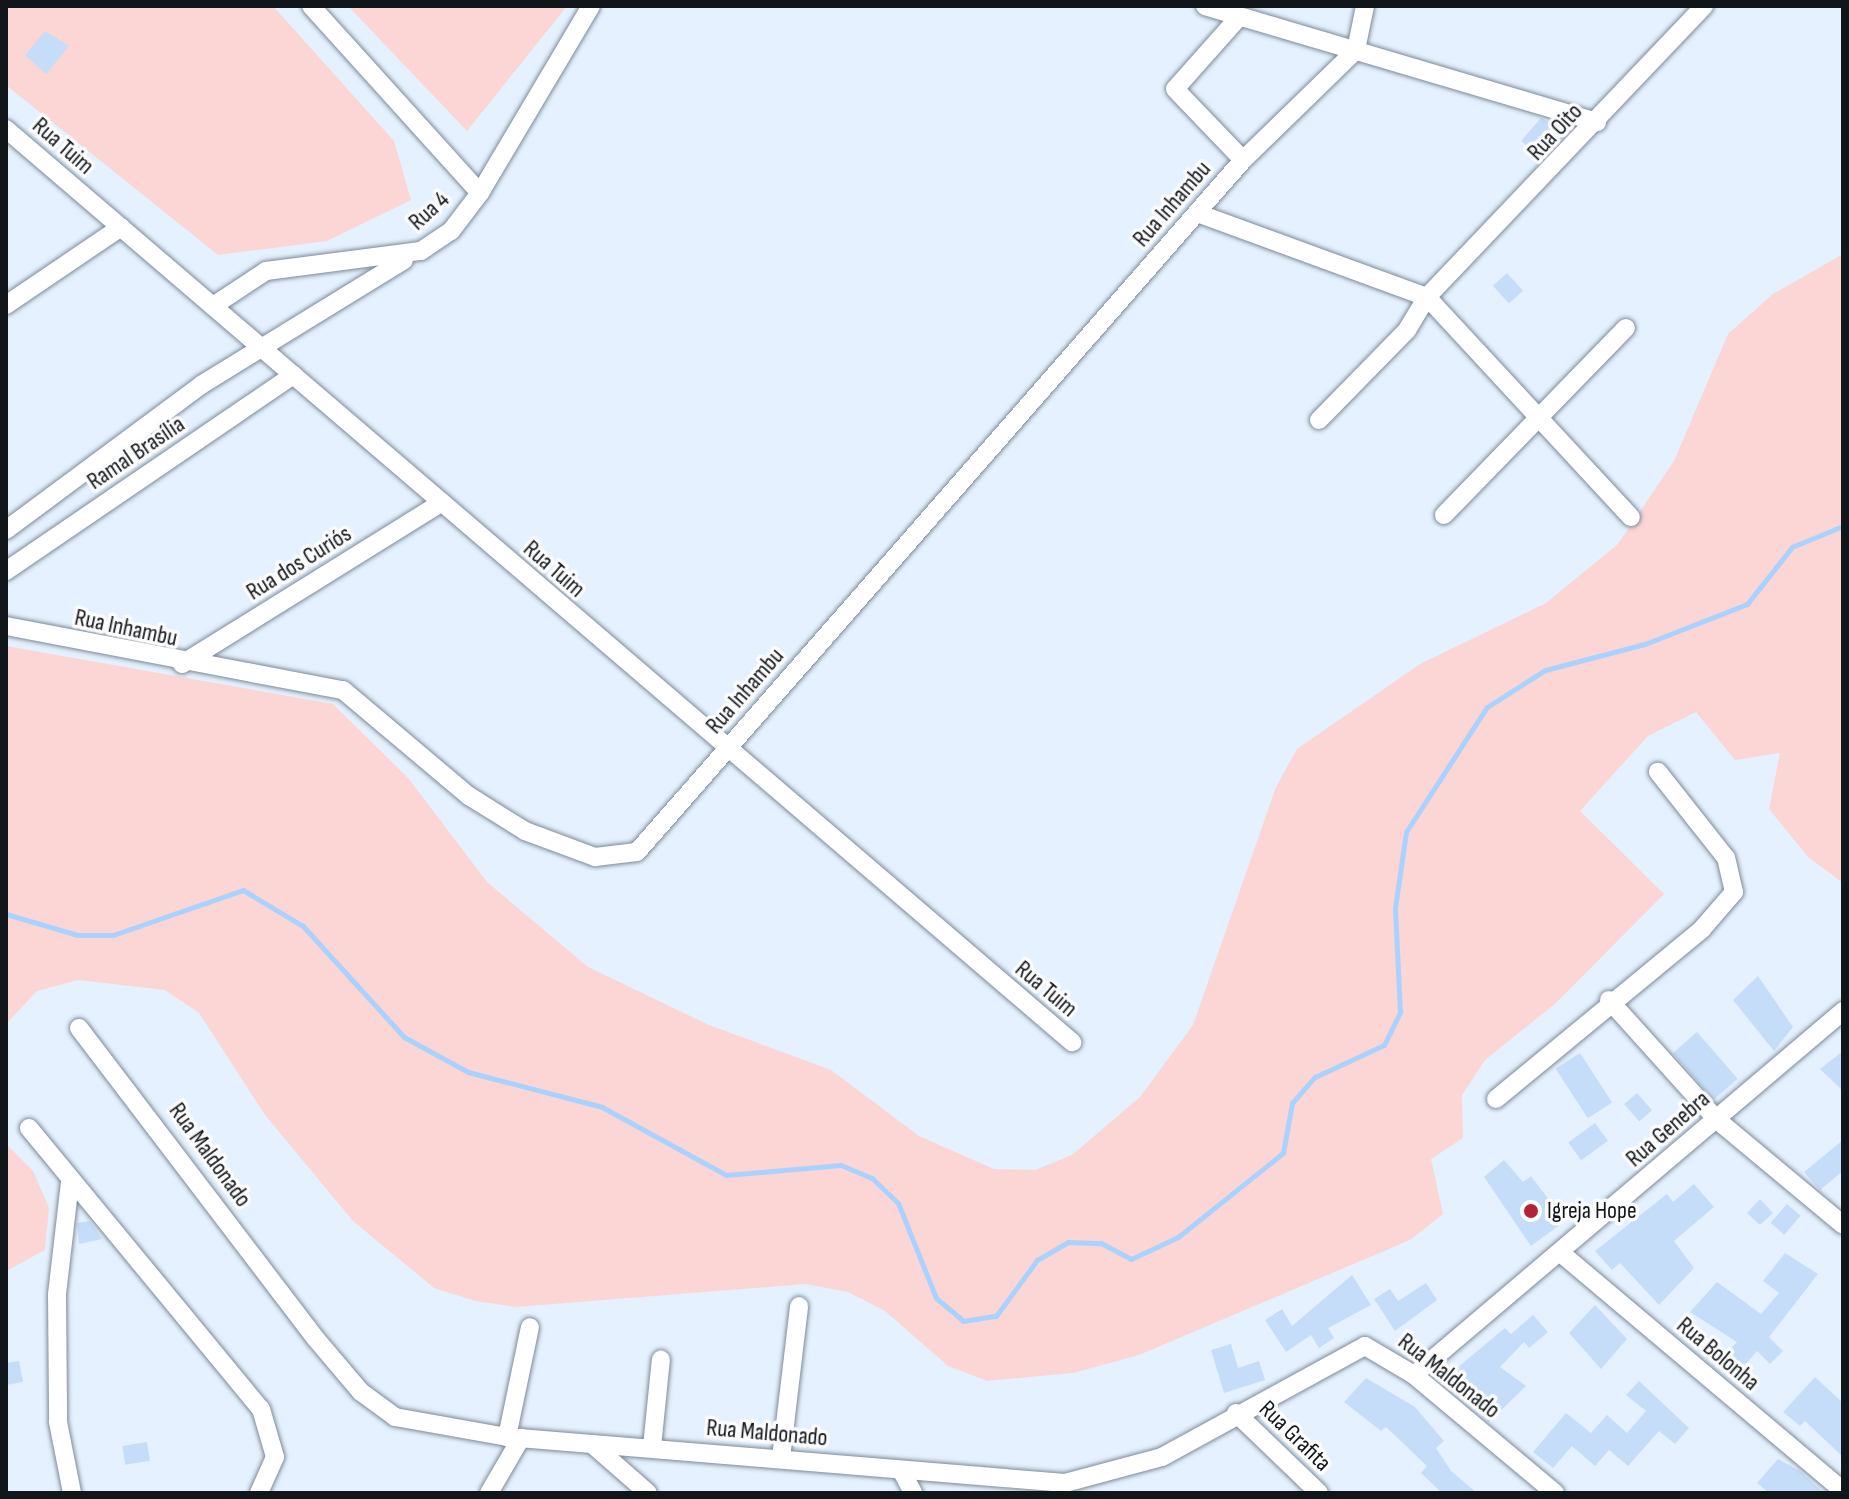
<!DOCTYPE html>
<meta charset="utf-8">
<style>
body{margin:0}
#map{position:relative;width:1849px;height:1499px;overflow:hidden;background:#e5f1fe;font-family:"Sofia Sans Condensed",sans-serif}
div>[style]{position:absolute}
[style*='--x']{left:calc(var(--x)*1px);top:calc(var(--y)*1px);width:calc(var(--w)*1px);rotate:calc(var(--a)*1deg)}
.green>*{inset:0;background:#fbd6d5}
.stream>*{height:5px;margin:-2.5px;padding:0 2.5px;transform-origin:2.5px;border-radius:2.5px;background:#aad2ff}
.building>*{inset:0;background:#c5ddf8;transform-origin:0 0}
.roads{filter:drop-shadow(0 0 2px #7d8a99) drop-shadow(0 0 2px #7d8a99)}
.minor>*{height:18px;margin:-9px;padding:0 9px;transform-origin:9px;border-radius:9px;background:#fff}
.dots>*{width:22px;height:22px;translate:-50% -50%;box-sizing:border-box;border:4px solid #fcfcfc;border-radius:50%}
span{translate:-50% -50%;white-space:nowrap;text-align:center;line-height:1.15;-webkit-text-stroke:7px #fcfcfc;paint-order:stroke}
.street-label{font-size:24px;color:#11161b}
.poi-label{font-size:24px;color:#11161b}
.left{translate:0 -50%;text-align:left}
.frame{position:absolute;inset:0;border:8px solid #11161b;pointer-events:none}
</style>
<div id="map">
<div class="green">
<div style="clip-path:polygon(6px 6px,273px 6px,394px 141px,411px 200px,327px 241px,218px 255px,6px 85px)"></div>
<div style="clip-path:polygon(348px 6px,567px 6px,467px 131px)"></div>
<div style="clip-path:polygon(1843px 254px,1843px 883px,1808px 857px,1769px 809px,1780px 753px,1735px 760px,1696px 712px,1648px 736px,1580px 811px,1664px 894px,1556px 1003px,1485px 1060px,1462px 1095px,1463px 1138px,1431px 1159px,1443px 1214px,1410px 1240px,1139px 1355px,1073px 1373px,987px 1381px,948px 1366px,885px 1311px,848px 1292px,806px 1284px,516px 1307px,475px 1301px,434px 1288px,353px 1221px,265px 1115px,199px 1013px,165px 990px,78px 980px,37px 991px,6px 1024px,6px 646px,333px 704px,409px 779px,487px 882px,588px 967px,709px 1025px,831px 1070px,919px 1136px,994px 1169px,1035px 1170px,1072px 1155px,1140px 1097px,1193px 1025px,1276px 787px,1297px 749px,1420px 664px,1546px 603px,1618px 544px,1674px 461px,1728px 334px,1773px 294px)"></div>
<div style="clip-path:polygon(6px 1144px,33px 1171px,49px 1208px,45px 1250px,6px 1271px)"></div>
</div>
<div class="stream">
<div style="--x:6;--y:914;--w:75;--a:16.3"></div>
<div style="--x:78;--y:935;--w:35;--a:0"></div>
<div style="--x:113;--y:935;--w:138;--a:-19.1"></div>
<div style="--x:243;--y:890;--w:70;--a:31"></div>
<div style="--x:303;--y:926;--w:150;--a:47.7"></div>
<div style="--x:404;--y:1037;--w:73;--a:28.7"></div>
<div style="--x:468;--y:1072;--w:138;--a:14.6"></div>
<div style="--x:602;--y:1107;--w:141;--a:28.7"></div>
<div style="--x:726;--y:1175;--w:115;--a:-5"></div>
<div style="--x:841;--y:1165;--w:34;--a:23"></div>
<div style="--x:872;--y:1178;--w:36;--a:44"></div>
<div style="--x:898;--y:1203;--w:102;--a:68.2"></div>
<div style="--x:936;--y:1298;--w:35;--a:40"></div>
<div style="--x:963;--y:1321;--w:33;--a:-9"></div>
<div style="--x:996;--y:1316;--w:69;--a:-53.8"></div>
<div style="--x:1037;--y:1260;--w:36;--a:-30"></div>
<div style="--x:1068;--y:1242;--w:33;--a:2"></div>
<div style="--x:1101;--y:1243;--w:34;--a:28"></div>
<div style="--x:1131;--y:1259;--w:52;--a:-25.1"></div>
<div style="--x:1178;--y:1237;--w:134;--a:-38.7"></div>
<div style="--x:1283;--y:1153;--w:51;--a:-79.8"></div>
<div style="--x:1292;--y:1103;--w:35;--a:-49"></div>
<div style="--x:1315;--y:1077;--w:76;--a:-24.9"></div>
<div style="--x:1384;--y:1045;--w:37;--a:-64"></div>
<div style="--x:1400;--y:1012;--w:104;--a:-92.8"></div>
<div style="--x:1395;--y:908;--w:77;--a:-81.8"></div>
<div style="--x:1406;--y:832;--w:149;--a:-57.1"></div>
<div style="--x:1487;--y:707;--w:69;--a:-32.5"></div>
<div style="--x:1545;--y:670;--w:103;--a:-14.6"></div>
<div style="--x:1645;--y:644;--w:110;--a:-21.4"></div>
<div style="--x:1747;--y:604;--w:73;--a:-51.7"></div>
<div style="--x:1792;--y:547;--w:55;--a:-22.4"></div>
</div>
<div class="building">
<div style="clip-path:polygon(45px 31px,69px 46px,46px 74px,25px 55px)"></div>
<div style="clip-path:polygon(1541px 118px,1568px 131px,1542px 159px,1521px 141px)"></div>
<div style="left:1507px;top:273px;width:24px;height:19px;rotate:48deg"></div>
<div style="clip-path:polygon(1758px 976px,1793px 1027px,1774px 1051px,1733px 1000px)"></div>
<div style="left:1697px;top:1032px;width:62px;height:32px;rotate:49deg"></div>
<div style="clip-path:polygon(1843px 1051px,1843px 1091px,1820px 1069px)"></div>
<div style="left:1580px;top:1053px;width:59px;height:29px;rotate:57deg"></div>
<div style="left:1637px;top:1093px;width:23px;height:17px;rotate:49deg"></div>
<div style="left:1595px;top:1123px;width:22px;height:33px;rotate:54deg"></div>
<div style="clip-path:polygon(1843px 1140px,1843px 1171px,1820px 1190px,1804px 1172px)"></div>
<div style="clip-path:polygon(1504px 1160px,1523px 1182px,1531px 1176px,1565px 1221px,1531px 1246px,1484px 1177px)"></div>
<div style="clip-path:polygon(1694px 1184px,1714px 1207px,1674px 1241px,1694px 1268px,1659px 1305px,1620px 1263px,1612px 1270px,1595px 1251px,1667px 1194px,1673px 1202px)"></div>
<div style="clip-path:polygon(1760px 1199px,1773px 1213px,1760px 1225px,1747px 1213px)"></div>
<div style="left:1787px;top:1204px;width:18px;height:25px;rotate:41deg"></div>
<div style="clip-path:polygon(90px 1221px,102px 1239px,79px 1244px,77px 1223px)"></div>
<div style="clip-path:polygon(1785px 1253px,1818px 1274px,1769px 1337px,1783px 1351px,1770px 1364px,1757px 1351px,1742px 1368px,1726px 1353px,1737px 1342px,1690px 1312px,1717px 1282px,1761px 1314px,1779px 1293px,1763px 1281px)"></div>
<div style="clip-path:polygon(1352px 1275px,1371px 1305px,1328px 1328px,1334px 1338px,1319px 1348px,1311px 1335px,1286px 1352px,1265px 1320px,1282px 1309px,1292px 1326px)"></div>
<div style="clip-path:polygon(1426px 1283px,1437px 1300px,1395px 1331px,1374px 1299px,1390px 1289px,1398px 1301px)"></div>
<div style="clip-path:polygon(1595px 1305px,1627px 1339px,1601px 1369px,1569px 1333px)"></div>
<div style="clip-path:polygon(1533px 1315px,1548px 1332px,1529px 1348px,1524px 1342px,1500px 1367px,1526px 1386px,1489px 1422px,1445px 1378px,1505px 1328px,1511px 1334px)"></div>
<div style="clip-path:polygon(1231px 1344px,1238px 1368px,1259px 1361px,1265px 1380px,1224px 1393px,1211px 1350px)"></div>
<div style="clip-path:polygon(19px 1361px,23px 1382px,6px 1385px,6px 1363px)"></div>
<div style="clip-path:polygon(1815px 1377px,1843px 1403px,1843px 1457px,1805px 1421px,1800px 1426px,1783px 1412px)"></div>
<div style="clip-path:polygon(1366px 1378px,1415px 1407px,1444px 1441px,1436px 1448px,1451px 1471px,1477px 1493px,1442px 1493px,1421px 1473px,1427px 1466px,1386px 1427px,1381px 1431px,1344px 1402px)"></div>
<div style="clip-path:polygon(1639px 1381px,1689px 1428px,1675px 1444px,1659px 1431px,1628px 1466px,1609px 1450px,1595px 1466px,1572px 1446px,1553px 1468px,1533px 1452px,1566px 1413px,1591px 1433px,1607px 1415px,1627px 1433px,1646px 1411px,1626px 1395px)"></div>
<div style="left:147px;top:1442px;width:19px;height:25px;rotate:81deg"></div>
<div style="clip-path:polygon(1778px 1459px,1800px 1471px,1824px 1493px,1769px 1493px,1757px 1483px)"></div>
</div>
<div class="roads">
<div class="minor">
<div style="--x:1205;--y:6;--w:409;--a:16.5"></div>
<div style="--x:1239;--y:17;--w:96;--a:131.6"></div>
<div style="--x:1175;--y:89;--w:98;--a:46.2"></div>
<div style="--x:6;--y:129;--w:1404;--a:40.58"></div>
<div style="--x:480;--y:193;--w:217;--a:-59.3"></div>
<div style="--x:1197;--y:213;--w:245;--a:20.1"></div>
<div style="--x:1427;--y:297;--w:402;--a:-46.4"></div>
<div style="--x:6;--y:305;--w:139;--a:-34.1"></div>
<div style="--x:213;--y:306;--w:64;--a:-33.4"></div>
<div style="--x:266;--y:271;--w:156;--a:-7.4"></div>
<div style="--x:421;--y:251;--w:36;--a:-34"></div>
<div style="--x:451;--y:231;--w:48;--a:-52.7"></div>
<div style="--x:480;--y:193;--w:252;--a:-132.1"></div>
<div style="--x:1319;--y:420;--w:126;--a:-45.6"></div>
<div style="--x:1407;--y:330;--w:39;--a:-59"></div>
<div style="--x:1427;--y:297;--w:300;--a:47.2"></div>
<div style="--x:1444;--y:515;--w:261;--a:-45.8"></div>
<div style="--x:6;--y:530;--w:243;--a:-36.6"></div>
<div style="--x:201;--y:385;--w:238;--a:-31.6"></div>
<div style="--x:6;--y:571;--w:348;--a:-34.3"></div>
<div style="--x:6;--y:626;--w:343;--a:10.8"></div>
<div style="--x:343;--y:690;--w:165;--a:40.1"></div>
<div style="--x:469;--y:796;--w:66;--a:32"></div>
<div style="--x:525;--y:831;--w:75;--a:20.4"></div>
<div style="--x:595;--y:857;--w:42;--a:-6.8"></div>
<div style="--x:637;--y:852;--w:920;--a:-48.79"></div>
<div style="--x:1243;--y:160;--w:158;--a:-44.2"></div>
<div style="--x:1356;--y:50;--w:45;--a:-78.4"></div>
<div style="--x:182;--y:664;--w:306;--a:-31.9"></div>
<div style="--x:1609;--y:1000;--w:160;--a:48"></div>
<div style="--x:1716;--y:1119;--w:165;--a:39.8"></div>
<div style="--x:79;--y:1028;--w:391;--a:52.7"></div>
<div style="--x:316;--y:1339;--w:70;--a:49.7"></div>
<div style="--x:361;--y:1392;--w:42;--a:36.3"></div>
<div style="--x:395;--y:1417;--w:114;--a:10.1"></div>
<div style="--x:507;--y:1437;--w:560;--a:4.71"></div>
<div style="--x:1065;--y:1483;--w:100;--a:-15"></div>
<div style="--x:1162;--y:1457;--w:231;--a:-28.7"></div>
<div style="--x:1365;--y:1346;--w:57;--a:30.6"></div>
<div style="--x:1414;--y:1375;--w:184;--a:39.9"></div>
<div style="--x:1496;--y:1099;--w:267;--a:-39.5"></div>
<div style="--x:1702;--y:929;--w:49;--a:-49.1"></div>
<div style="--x:1734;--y:892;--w:35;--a:-103"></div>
<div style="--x:1726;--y:858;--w:110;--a:-128.3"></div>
<div style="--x:29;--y:1128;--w:364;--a:50.5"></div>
<div style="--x:261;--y:1409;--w:50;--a:73.7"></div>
<div style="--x:275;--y:1457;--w:39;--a:114"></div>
<div style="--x:70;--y:1182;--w:114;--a:96.6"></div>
<div style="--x:57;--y:1295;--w:127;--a:89.5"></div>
<div style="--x:58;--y:1422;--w:72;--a:78.8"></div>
<div style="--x:1562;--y:1254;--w:368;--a:40.1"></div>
<div style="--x:1414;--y:1375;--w:563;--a:-40.31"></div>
<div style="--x:1236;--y:1413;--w:115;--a:43.9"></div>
<div style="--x:507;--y:1437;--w:112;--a:-78.2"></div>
<div style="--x:592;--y:1444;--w:74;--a:41.2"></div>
<div style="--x:652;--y:1447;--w:88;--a:-84.2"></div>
<div style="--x:781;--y:1458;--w:153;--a:-83.2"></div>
<div style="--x:901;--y:1470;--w:26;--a:62"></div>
<div style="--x:489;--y:1493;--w:64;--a:-59.8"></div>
</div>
</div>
<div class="dots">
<div style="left:1531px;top:1211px;background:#b42235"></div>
</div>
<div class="street-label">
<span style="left:1555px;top:132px;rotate:-47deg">Rua Oito</span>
<span style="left:63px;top:146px;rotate:41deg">Rua Tuim</span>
<span style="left:1172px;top:204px;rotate:-49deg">Rua Inhambu</span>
<span style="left:429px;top:211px;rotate:-42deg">Rua 4</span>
<span style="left:136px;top:453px;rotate:-34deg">Ramal Brasília</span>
<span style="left:299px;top:563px;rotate:-32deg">Rua dos Curiós</span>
<span style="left:554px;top:569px;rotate:41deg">Rua Tuim</span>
<span style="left:126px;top:628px;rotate:12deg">Rua Inhambu</span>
<span style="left:745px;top:691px;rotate:-49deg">Rua Inhambu</span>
<span style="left:1046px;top:989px;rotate:40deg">Rua Tuim</span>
<span style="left:1668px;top:1129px;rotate:-41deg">Rua Genebra</span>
<span style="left:210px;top:1155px;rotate:54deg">Rua Maldonado</span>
<span style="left:1718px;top:1354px;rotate:40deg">Rua Bolonha</span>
<span style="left:1449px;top:1376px;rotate:38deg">Rua Maldonado</span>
<span style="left:767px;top:1433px;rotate:5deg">Rua Maldonado</span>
<span style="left:1295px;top:1436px;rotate:44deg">Rua Grafita</span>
</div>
<div class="poi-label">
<span class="left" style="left:1547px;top:1211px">Igreja Hope</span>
</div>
<div class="frame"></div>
</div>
